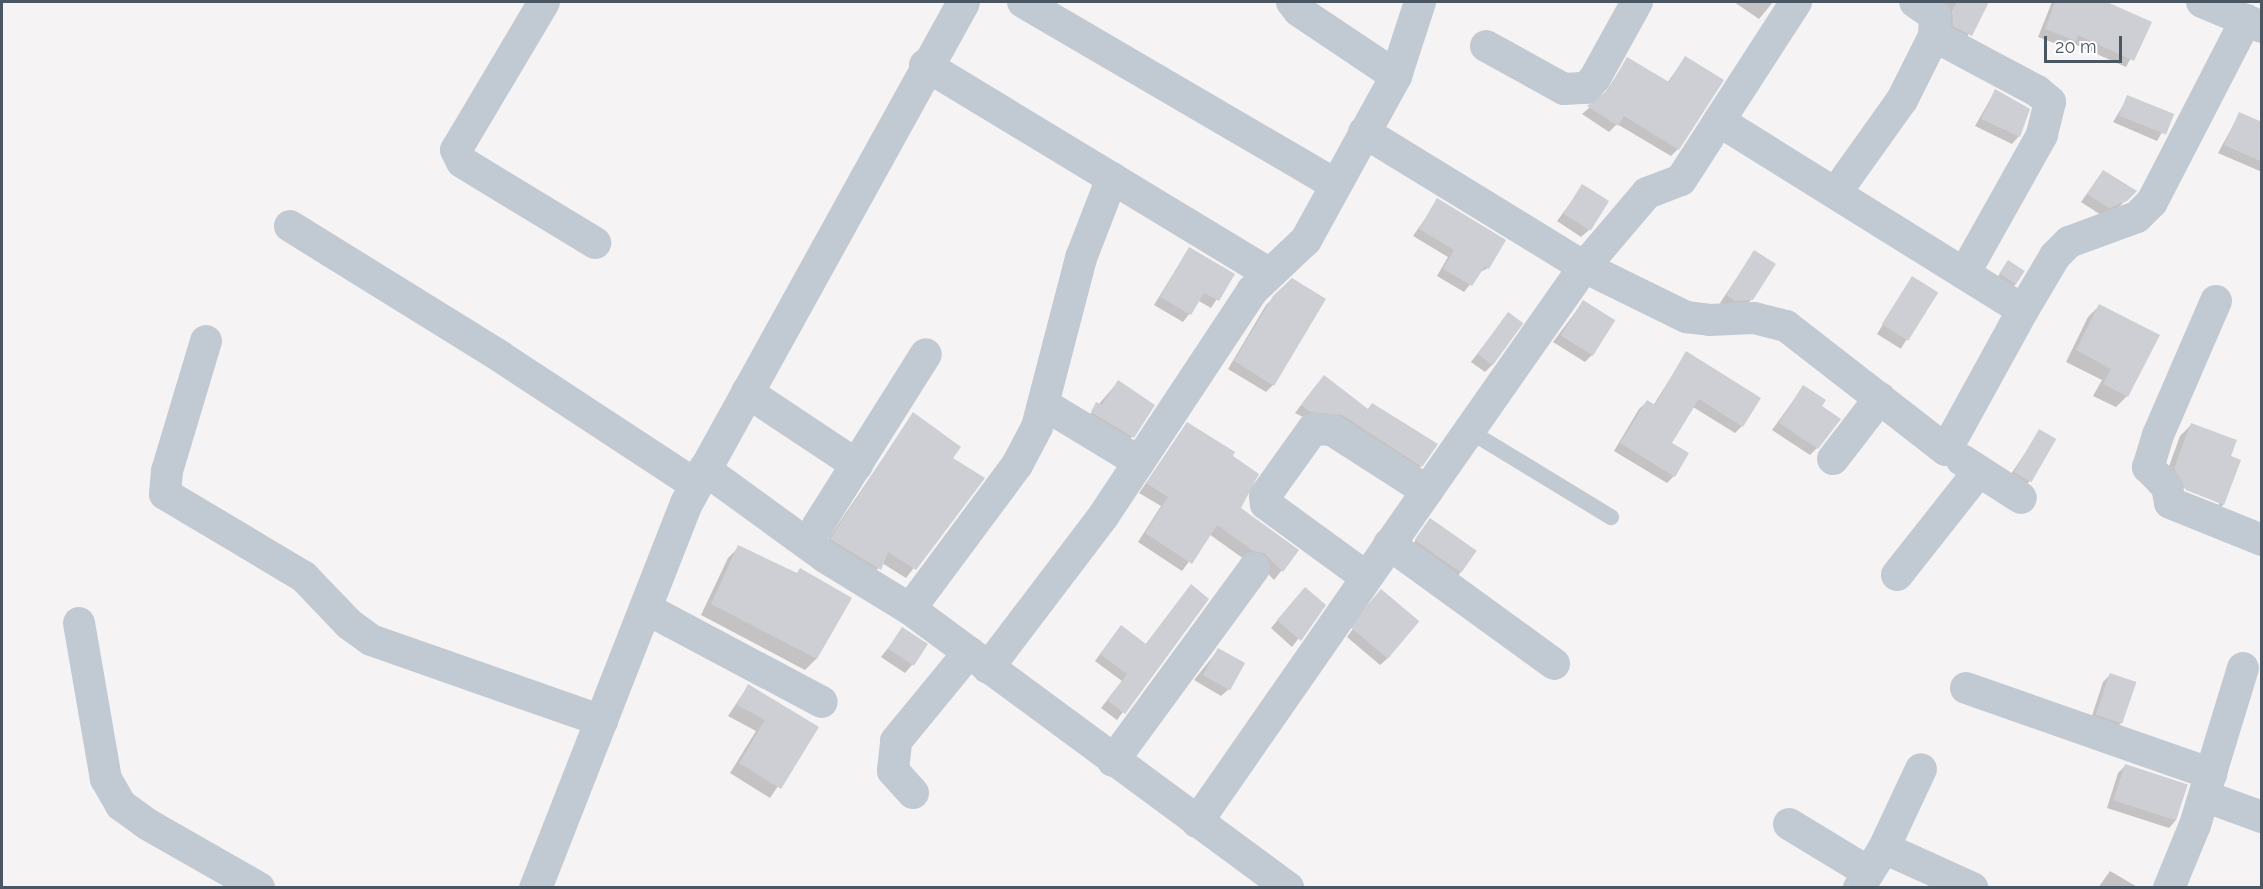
<!DOCTYPE html>
<style>
body{margin:0}
#map{position:relative;width:2263px;height:889px;overflow:hidden;background:#f5f3f3;font-family:Raleway,sans-serif}
div>[style]{position:absolute}
[style*='--x']{left:calc(var(--x)*1px);top:calc(var(--y)*1px);width:calc(var(--w)*1px);rotate:calc(var(--a)*1deg)}
.shadow>*{inset:0;background:#0003;transform-origin:0 0}
.building>*{inset:0;background:#cdcfd5;transform-origin:0 0}
.service>*{height:16px;margin:-8px;padding:0 8px;transform-origin:8px;border-radius:8px;background:#c1cad2}
.minor>*{height:32px;margin:-16px;padding:0 16px;transform-origin:16px;border-radius:16px;background:#c1cad2}
.tertiary>*{height:33px;margin:-16.5px;padding:0 16.5px;transform-origin:16.5px;border-radius:16.5px;background:#c1cad2}
span{translate:-50% -50%;white-space:nowrap;text-align:center;line-height:1.15;-webkit-text-stroke:4.5px #fff;paint-order:stroke}
.frame{position:absolute;inset:0;border:3px solid #4a5661;pointer-events:none}
.scale{position:absolute;left:2044px;top:36px;width:78px;height:27px;box-sizing:border-box;border:3px solid #4a5661;border-top:0;padding-left:8px;font-size:18px;line-height:21px;white-space:nowrap;color:#4a5661;-webkit-text-stroke:4px #fff;paint-order:stroke}
</style>
<div id="map">
<div class="shadow">
<div style="clip-path:polygon(1734px 2px,1773px 2px,1759px 19px)"></div>
<div style="clip-path:polygon(1930px 2px,1983px 2px,1987px 3px,1964px 42px,1946px 33px,1950px 10px)"></div>
<div style="clip-path:polygon(2052px 2px,2103px 2px,2150px 23px,2126px 67px,2072px 43px,2067px 48px,2038px 37px)"></div>
<div style="clip-path:polygon(1685px 58px,1678px 149px,1671px 156px,1617px 124px,1609px 132px,1582px 114px,1603px 96px,1627px 59px,1667px 83px)"></div>
<div style="clip-path:polygon(1995px 91px,2019px 136px,2012px 144px,1975px 126px)"></div>
<div style="clip-path:polygon(2128px 97px,2172px 115px,2157px 141px,2113px 122px)"></div>
<div style="clip-path:polygon(2240px 113px,2262px 123px,2262px 172px,2218px 153px)"></div>
<div style="clip-path:polygon(2103px 171px,2135px 191px,2118px 208px,2101px 215px,2081px 202px)"></div>
<div style="clip-path:polygon(1583px 186px,1589px 230px,1581px 237px,1557px 221px)"></div>
<div style="clip-path:polygon(1438px 200px,1488px 268px,1479px 273px,1464px 292px,1437px 276px,1448px 257px,1413px 236px)"></div>
<div style="clip-path:polygon(1189px 248px,1233px 274px,1211px 308px,1199px 301px,1183px 322px,1154px 305px)"></div>
<div style="clip-path:polygon(1754px 252px,1752px 299px,1744px 307px,1727px 308px,1720px 303px)"></div>
<div style="clip-path:polygon(2008px 262px,2016px 284px,2008px 291px,1994px 282px)"></div>
<div style="left:1912px;top:278px;width:28px;height:66px;rotate:32deg"></div>
<div style="clip-path:polygon(1292px 280px,1273px 385px,1266px 392px,1228px 369px,1266px 305px)"></div>
<div style="clip-path:polygon(1583px 302px,1592px 355px,1585px 362px,1553px 342px)"></div>
<div style="clip-path:polygon(2099px 306px,2127px 396px,2116px 407px,2093px 396px,2102px 380px,2066px 362px,2088px 317px)"></div>
<div style="clip-path:polygon(1508px 314px,1492px 365px,1485px 372px,1471px 362px)"></div>
<div style="clip-path:polygon(1686px 353px,1742px 426px,1735px 433px,1693px 407px,1670px 443px,1674px 476px,1667px 483px,1614px 451px,1639px 409px,1647px 402px,1653px 406px)"></div>
<div style="clip-path:polygon(1118px 382px,1132px 437px,1125px 444px,1085px 420px)"></div>
<div style="clip-path:polygon(1317px 384px,1367px 410px,1372px 405px,1421px 466px,1414px 473px,1295px 413px)"></div>
<div style="clip-path:polygon(1803px 387px,1817px 448px,1810px 455px,1772px 430px)"></div>
<div style="clip-path:polygon(913px 414px,951px 458px,983px 478px,906px 578px,882px 563px,871px 578px,822px 548px)"></div>
<div style="clip-path:polygon(1187px 424px,1231px 456px,1240px 509px,1297px 551px,1274px 580px,1255px 561px,1244px 559px,1209px 534px,1182px 571px,1138px 542px,1161px 506px,1139px 493px)"></div>
<div style="clip-path:polygon(evenodd,2191px 425px,2229px 457px,2223px 505px,2212px 516px,2164px 480px,2180px 436px,2191px 425px,2179px 486px,2219px 502px,2219px 505px,2178px 489px,2179px 486px)"></div>
<div style="clip-path:polygon(2040px 431px,2029px 482px,2022px 489px,2007px 480px)"></div>
<div style="left:1430px;top:520px;width:55px;height:36px;rotate:35deg"></div>
<div style="clip-path:polygon(739px 547px,796px 574px,800px 570px,850px 598px,816px 659px,805px 670px,701px 615px,728px 558px)"></div>
<div style="clip-path:polygon(1381px 591px,1388px 658px,1380px 665px,1347px 637px)"></div>
<div style="clip-path:polygon(1185px 593px,1207px 599px,1117px 720px,1101px 708px,1122px 681px,1095px 661px,1115px 634px,1145px 645px)"></div>
<div style="clip-path:polygon(1298px 596px,1324px 605px,1292px 647px,1271px 628px)"></div>
<div style="clip-path:polygon(903px 629px,912px 665px,905px 673px,881px 657px)"></div>
<div style="clip-path:polygon(1218px 650px,1229px 689px,1221px 696px,1194px 680px)"></div>
<div style="clip-path:polygon(2110px 675px,2121px 723px,2114px 730px,2090px 722px,2103px 682px)"></div>
<div style="clip-path:polygon(748px 686px,817px 728px,770px 798px,730px 773px,756px 731px,728px 716px)"></div>
<div style="clip-path:polygon(2125px 766px,2176px 820px,2169px 828px,2107px 808px,2118px 773px)"></div>
<div style="clip-path:polygon(2110px 871px,2139px 888px,2098px 888px)"></div>
</div>
<div class="building">
<div style="clip-path:polygon(1957px 2px,1989px 2px,1972px 36px,1953px 26px,1952px 11px)"></div>
<div style="clip-path:polygon(2055px 2px,2107px 2px,2152px 22px,2134px 61px,2078px 35px,2076px 41px,2045px 29px)"></div>
<div style="clip-path:polygon(1685px 56px,1724px 80px,1679px 150px,1624px 116px,1618px 126px,1587px 106px,1608px 90px,1627px 57px,1669px 82px)"></div>
<div style="clip-path:polygon(1995px 89px,2030px 109px,2020px 137px,1981px 119px)"></div>
<div style="left:2127px;top:95px;width:51px;height:22px;rotate:22deg"></div>
<div style="clip-path:polygon(2239px 112px,2262px 122px,2262px 162px,2224px 145px)"></div>
<div style="clip-path:polygon(2103px 170px,2137px 191px,2127px 201px,2109px 208px,2087px 194px)"></div>
<div style="left:1582px;top:184px;width:32px;height:35px;rotate:32deg"></div>
<div style="clip-path:polygon(1437px 198px,1506px 240px,1489px 269px,1485px 266px,1472px 286px,1443px 269px,1454px 250px,1419px 229px)"></div>
<div style="clip-path:polygon(1189px 247px,1235px 274px,1219px 301px,1204px 293px,1191px 315px,1160px 297px)"></div>
<div style="clip-path:polygon(1754px 250px,1776px 264px,1753px 300px,1735px 301px,1726px 295px)"></div>
<div style="left:2008px;top:260px;width:20px;height:16px;rotate:33deg"></div>
<div style="left:1912px;top:276px;width:31px;height:57px;rotate:32deg"></div>
<div style="clip-path:polygon(1292px 278px,1326px 299px,1274px 386px,1234px 361px,1273px 296px)"></div>
<div style="left:1583px;top:300px;width:38px;height:42px;rotate:32deg"></div>
<div style="clip-path:polygon(2099px 304px,2160px 335px,2128px 397px,2103px 384px,2111px 369px,2076px 350px)"></div>
<div style="left:1508px;top:312px;width:19px;height:52px;rotate:36deg"></div>
<div style="clip-path:polygon(1686px 351px,1761px 398px,1743px 427px,1699px 399px,1672px 443px,1689px 453px,1675px 477px,1620px 443px,1647px 400px,1655px 405px)"></div>
<div style="clip-path:polygon(1324px 375px,1368px 409px,1372px 403px,1438px 444px,1422px 467px,1342px 415px,1310px 412px,1301px 405px)"></div>
<div style="clip-path:polygon(1118px 380px,1155px 405px,1134px 438px,1091px 412px,1096px 402px,1102px 405px)"></div>
<div style="clip-path:polygon(1803px 385px,1826px 400px,1822px 406px,1841px 419px,1818px 449px,1779px 423px)"></div>
<div style="clip-path:polygon(913px 412px,961px 447px,953px 458px,985px 478px,916px 570px,888px 552px,881px 570px,830px 539px)"></div>
<div style="clip-path:polygon(1187px 422px,1235px 452px,1233px 456px,1259px 474px,1241px 508px,1299px 550px,1283px 572px,1264px 553px,1253px 551px,1217px 525px,1192px 564px,1145px 533px,1168px 497px,1146px 483px)"></div>
<div style="clip-path:polygon(2191px 423px,2237px 440px,2231px 456px,2241px 460px,2224px 505px,2186px 490px,2174px 468px)"></div>
<div style="left:2039px;top:429px;width:20px;height:50px;rotate:30deg"></div>
<div style="left:1430px;top:518px;width:57px;height:27px;rotate:35deg"></div>
<div style="clip-path:polygon(738px 545px,797px 573px,800px 568px,852px 598px,817px 659px,711px 604px)"></div>
<div style="clip-path:polygon(1191px 584px,1209px 599px,1125px 714px,1107px 700px,1127px 674px,1100px 654px,1121px 625px,1146px 644px)"></div>
<div style="clip-path:polygon(1305px 587px,1326px 605px,1301px 641px,1277px 620px)"></div>
<div style="left:1381px;top:589px;width:50px;height:49px;rotate:40deg"></div>
<div style="left:902px;top:627px;width:31px;height:26px;rotate:33deg"></div>
<div style="left:1218px;top:648px;width:31px;height:31px;rotate:29deg"></div>
<div style="left:2110px;top:673px;width:28px;height:44px;rotate:19deg"></div>
<div style="clip-path:polygon(748px 684px,819px 727px,781px 789px,739px 763px,765px 720px,737px 705px)"></div>
<div style="left:2125px;top:764px;width:66px;height:38px;rotate:18deg"></div>
</div>
<div class="service">
<div style="--x:1471;--y:432;--w:164;--a:31.3"></div>
</div>
<div class="minor">
<div style="--x:544;--y:2;--w:172;--a:120.7"></div>
<div style="--x:456;--y:150;--w:13;--a:63"></div>
<div style="--x:462;--y:162;--w:156;--a:31.3"></div>
<div style="--x:1023;--y:2;--w:360;--a:30.3"></div>
<div style="--x:1292;--y:2;--w:11;--a:52"></div>
<div style="--x:1299;--y:11;--w:117;--a:33.8"></div>
<div style="--x:1796;--y:2;--w:142;--a:122.9"></div>
<div style="--x:1719;--y:121;--w:358;--a:31.9"></div>
<div style="--x:2023;--y:310;--w:63;--a:-59.3"></div>
<div style="--x:2055;--y:256;--w:20;--a:-45"></div>
<div style="--x:2069;--y:242;--w:72;--a:-20.2"></div>
<div style="--x:2137;--y:217;--w:21;--a:-45"></div>
<div style="--x:2152;--y:202;--w:205;--a:-62.7"></div>
<div style="--x:2202;--y:2;--w:65;--a:22.6"></div>
<div style="--x:1934;--y:36;--w:117;--a:28.1"></div>
<div style="--x:2037;--y:91;--w:17;--a:40"></div>
<div style="--x:2050;--y:102;--w:34;--a:104"></div>
<div style="--x:2042;--y:135;--w:159;--a:119.3"></div>
<div style="--x:1486;--y:46;--w:89;--a:28.9"></div>
<div style="--x:1564;--y:89;--w:22;--a:-3"></div>
<div style="--x:1586;--y:88;--w:13;--a:-48"></div>
<div style="--x:1595;--y:78;--w:87;--a:-61.1"></div>
<div style="--x:925;--y:65;--w:402;--a:31.2"></div>
<div style="--x:1364;--y:132;--w:258;--a:31.5"></div>
<div style="--x:1584;--y:267;--w:114;--a:26.1"></div>
<div style="--x:1686;--y:317;--w:24;--a:7"></div>
<div style="--x:1710;--y:320;--w:44;--a:-2.6"></div>
<div style="--x:1754;--y:318;--w:33;--a:14"></div>
<div style="--x:1786;--y:326;--w:202;--a:37.8"></div>
<div style="--x:1946;--y:450;--w:160;--a:-61.2"></div>
<div style="--x:1837;--y:191;--w:112;--a:-54.5"></div>
<div style="--x:1902;--y:100;--w:72;--a:-63.4"></div>
<div style="--x:1934;--y:36;--w:20;--a:-87"></div>
<div style="--x:1935;--y:16;--w:24;--a:-145"></div>
<div style="--x:290;--y:226;--w:248;--a:31.8"></div>
<div style="--x:501;--y:357;--w:233;--a:33.3"></div>
<div style="--x:2216;--y:301;--w:146;--a:113.4"></div>
<div style="--x:2158;--y:435;--w:34;--a:107"></div>
<div style="--x:2148;--y:467;--w:28;--a:46"></div>
<div style="--x:2167;--y:487;--w:16;--a:79"></div>
<div style="--x:2170;--y:503;--w:99;--a:21.9"></div>
<div style="--x:206;--y:341;--w:136;--a:106.7"></div>
<div style="--x:167;--y:471;--w:23;--a:95"></div>
<div style="--x:165;--y:494;--w:162;--a:30.8"></div>
<div style="--x:304;--y:577;--w:65;--a:46.2"></div>
<div style="--x:349;--y:624;--w:27;--a:36"></div>
<div style="--x:371;--y:640;--w:245;--a:19.3"></div>
<div style="--x:747;--y:392;--w:132;--a:33.6"></div>
<div style="--x:1045;--y:405;--w:110;--a:31.2"></div>
<div style="--x:1833;--y:459;--w:77;--a:-52.4"></div>
<div style="--x:1962;--y:460;--w:70;--a:32.8"></div>
<div style="--x:704;--y:469;--w:150;--a:36"></div>
<div style="--x:825;--y:557;--w:100;--a:31.5"></div>
<div style="--x:910;--y:609;--w:470;--a:36.4"></div>
<div style="--x:817;--y:527;--w:204;--a:-57.8"></div>
<div style="--x:1389;--y:544;--w:204;--a:36"></div>
<div style="--x:1897;--y:575;--w:132;--a:-51.7"></div>
<div style="--x:1366;--y:577;--w:124;--a:-143.9"></div>
<div style="--x:1266;--y:504;--w:8;--a:-97"></div>
<div style="--x:1265;--y:496;--w:82;--a:-54.4"></div>
<div style="--x:1313;--y:429;--w:19;--a:3"></div>
<div style="--x:1332;--y:430;--w:113;--a:32.7"></div>
<div style="--x:1427;--y:491;--w:274;--a:-55"></div>
<div style="--x:1584;--y:267;--w:97;--a:-49.6"></div>
<div style="--x:1647;--y:193;--w:36;--a:-21"></div>
<div style="--x:1681;--y:180;--w:70;--a:-57.2"></div>
<div style="--x:645;--y:608;--w:200;--a:28"></div>
<div style="--x:910;--y:609;--w:179;--a:-53.4"></div>
<div style="--x:1017;--y:465;--w:43;--a:-62.2"></div>
<div style="--x:1037;--y:427;--w:175;--a:-75.4"></div>
<div style="--x:1081;--y:258;--w:86;--a:-68.8"></div>
<div style="--x:79;--y:623;--w:158;--a:80.2"></div>
<div style="--x:106;--y:779;--w:30;--a:60"></div>
<div style="--x:121;--y:805;--w:32;--a:36"></div>
<div style="--x:147;--y:824;--w:129;--a:29.7"></div>
<div style="--x:988;--y:668;--w:192;--a:-52.8"></div>
<div style="--x:1104;--y:515;--w:268;--a:-56.5"></div>
<div style="--x:1252;--y:291;--w:74;--a:-43.4"></div>
<div style="--x:1306;--y:240;--w:187;--a:-61.2"></div>
<div style="--x:1396;--y:76;--w:78;--a:-72"></div>
<div style="--x:1966;--y:688;--w:260;--a:19.3"></div>
<div style="--x:1113;--y:761;--w:239;--a:-53.8"></div>
<div style="--x:913;--y:793;--w:30;--a:-132"></div>
<div style="--x:893;--y:771;--w:30;--a:-84"></div>
<div style="--x:896;--y:741;--w:115;--a:-50.6"></div>
<div style="--x:2204;--y:796;--w:62;--a:19.9"></div>
<div style="--x:1197;--y:822;--w:403;--a:-55.2"></div>
<div style="--x:1789;--y:824;--w:92;--a:31.3"></div>
<div style="--x:1884;--y:848;--w:97;--a:24.4"></div>
<div style="--x:1859;--y:888;--w:47;--a:-58"></div>
<div style="--x:1884;--y:848;--w:87;--a:-64.9"></div>
<div style="--x:2169;--y:888;--w:68;--a:-67.6"></div>
<div style="--x:2195;--y:825;--w:164;--a:-73"></div>
</div>
<div class="tertiary">
<div style="--x:535;--y:888;--w:414;--a:-68.6"></div>
<div style="--x:686;--y:503;--w:572;--a:-61.06"></div>
</div>
<div class="frame"></div>
<div class="scale">20 m</div>
</div>
